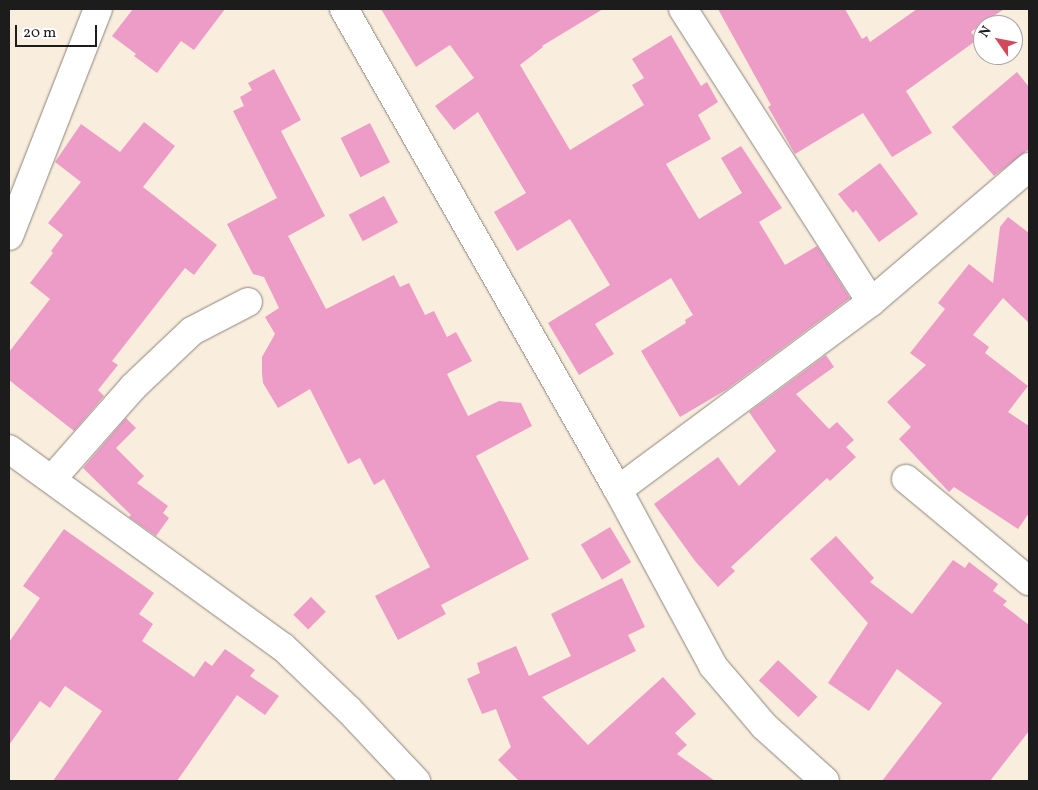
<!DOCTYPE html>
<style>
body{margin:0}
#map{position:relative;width:1038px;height:790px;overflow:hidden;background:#f9eddd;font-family:Vollkorn,serif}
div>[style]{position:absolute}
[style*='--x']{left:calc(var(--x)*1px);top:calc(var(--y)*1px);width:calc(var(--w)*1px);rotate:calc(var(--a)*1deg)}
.building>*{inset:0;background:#ec9cc6;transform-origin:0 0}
.roads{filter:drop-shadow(0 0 1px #8a847c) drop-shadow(0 0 1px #8a847c)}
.minor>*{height:28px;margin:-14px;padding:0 14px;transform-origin:14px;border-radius:14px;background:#fff}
span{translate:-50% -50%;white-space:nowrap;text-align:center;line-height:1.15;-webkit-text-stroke:5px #fff;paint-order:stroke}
.frame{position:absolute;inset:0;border:10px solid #1c1c1c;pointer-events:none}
.north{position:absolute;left:973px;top:15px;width:50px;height:50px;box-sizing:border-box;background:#fff;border:1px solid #a4a4a4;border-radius:50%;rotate:303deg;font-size:14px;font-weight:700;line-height:20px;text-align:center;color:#1c1c1c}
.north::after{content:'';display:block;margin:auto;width:18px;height:22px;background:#d1495b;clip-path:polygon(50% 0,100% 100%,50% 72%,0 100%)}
.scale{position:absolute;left:15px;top:25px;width:82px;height:22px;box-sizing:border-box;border:2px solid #1c1c1c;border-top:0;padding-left:6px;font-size:15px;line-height:18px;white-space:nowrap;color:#1c1c1c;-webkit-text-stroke:4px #fff;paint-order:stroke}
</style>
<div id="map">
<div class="building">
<div style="clip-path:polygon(133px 9px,225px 9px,194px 50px,181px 41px,157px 73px,134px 56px,136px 54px,112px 36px)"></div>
<div style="clip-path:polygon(381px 9px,603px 9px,542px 46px,543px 47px,520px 65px,570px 150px,644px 105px,632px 85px,644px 78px,632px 59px,671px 35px,701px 86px,707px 82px,718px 102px,698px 115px,711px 139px,666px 164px,699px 219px,742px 193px,721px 158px,741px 146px,782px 208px,759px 222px,785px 265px,817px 246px,850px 298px,726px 390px,680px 417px,641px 351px,686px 323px,685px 320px,693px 315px,671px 278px,595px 324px,614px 354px,579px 375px,548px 323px,610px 285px,570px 219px,517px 251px,494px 212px,526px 193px,478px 112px,454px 130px,435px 106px,474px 78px,450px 45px,416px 67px)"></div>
<div style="clip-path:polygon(718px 9px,845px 9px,862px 39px,867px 36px,870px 42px,917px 9px,1004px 9px,971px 32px,977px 40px,906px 91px,932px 133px,892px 157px,863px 113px,795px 154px,768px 107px,771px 105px)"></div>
<div style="clip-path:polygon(274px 69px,301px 120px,281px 131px,325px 216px,288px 236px,326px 309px,394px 275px,400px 287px,409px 283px,425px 315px,434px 311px,447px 337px,456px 332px,472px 361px,447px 374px,468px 416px,499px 401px,521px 403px,532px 426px,476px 456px,529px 559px,441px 605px,446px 614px,398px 640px,375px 596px,430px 567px,384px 479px,374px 485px,360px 458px,348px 464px,310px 389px,278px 408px,263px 383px,262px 373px,262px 357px,275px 334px,265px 317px,279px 308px,264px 277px,253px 274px,227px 224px,277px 198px,233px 111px,244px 106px,240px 97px,252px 90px,248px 83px)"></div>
<div style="clip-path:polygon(1017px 72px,1029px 87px,1029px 149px,994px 176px,952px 127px)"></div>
<div style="clip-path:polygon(144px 122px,175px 146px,143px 187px,217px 245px,194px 275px,185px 268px,112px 361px,118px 365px,98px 390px,104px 396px,74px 431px,9px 380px,9px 352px,50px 299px,30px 283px,53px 253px,51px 251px,63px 235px,48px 223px,81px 182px,55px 162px,81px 124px,120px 152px)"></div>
<div style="left:370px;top:123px;width:44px;height:33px;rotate:63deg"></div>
<div style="clip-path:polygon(880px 163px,918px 214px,879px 242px,856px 210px,853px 213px,838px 194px)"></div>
<div style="left:384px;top:196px;width:30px;height:40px;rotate:62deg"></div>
<div style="clip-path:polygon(1008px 217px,1029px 233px,1029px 323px,1003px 298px,973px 335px,989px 347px,985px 353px,1028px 386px,1008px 412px,1029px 426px,1029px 513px,1018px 529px,954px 487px,949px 492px,899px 439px,911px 427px,887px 402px,926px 365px,910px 353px,945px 309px,938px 303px,969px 264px,993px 283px,1000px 227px)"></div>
<div style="clip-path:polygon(826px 355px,834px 367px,796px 394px,829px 429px,837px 422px,854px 440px,846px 447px,856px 457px,830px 481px,827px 478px,731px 567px,735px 571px,718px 587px,695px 561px,654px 504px,718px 457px,739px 486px,776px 451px,749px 412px)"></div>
<div style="clip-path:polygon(126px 418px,136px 428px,116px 448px,144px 476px,137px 483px,168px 506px,163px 513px,169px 518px,156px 536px,129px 517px,131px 515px,83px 468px)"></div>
<div style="left:610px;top:527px;width:41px;height:34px;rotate:59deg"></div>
<div style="clip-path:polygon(64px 529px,154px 593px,139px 614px,153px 624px,142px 641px,194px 677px,205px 661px,212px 666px,225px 649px,255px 670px,250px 676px,279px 696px,265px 715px,237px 695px,177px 781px,53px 781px,102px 711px,65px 686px,50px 708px,40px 701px,9px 745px,9px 642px,40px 598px,23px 586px)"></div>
<div style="clip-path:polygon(836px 536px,874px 578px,870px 582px,912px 614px,953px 560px,965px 568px,969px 562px,998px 584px,993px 591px,1007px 601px,1003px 605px,1029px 625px,1029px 731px,990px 781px,882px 781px,942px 703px,897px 669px,869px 711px,828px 683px,868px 623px,810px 559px)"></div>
<div style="clip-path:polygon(622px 578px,645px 627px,628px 635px,636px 651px,542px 697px,588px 745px,663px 677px,696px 714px,675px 733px,687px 745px,677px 754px,715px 781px,519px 781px,498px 760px,511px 747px,496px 709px,482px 714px,467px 679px,480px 673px,477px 663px,516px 646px,529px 676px,571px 656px,551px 614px)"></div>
<div style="left:311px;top:597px;width:21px;height:25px;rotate:45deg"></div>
<div style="left:778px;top:660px;width:54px;height:28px;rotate:43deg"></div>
</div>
<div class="roads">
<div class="minor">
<div style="--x:344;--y:9;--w:554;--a:60.33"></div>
<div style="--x:618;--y:490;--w:200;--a:61.6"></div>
<div style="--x:713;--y:666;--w:79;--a:49.6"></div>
<div style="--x:764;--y:726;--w:82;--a:42"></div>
<div style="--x:683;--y:9;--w:348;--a:57.3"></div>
<div style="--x:9;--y:236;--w:244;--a:-68.6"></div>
<div style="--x:9;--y:449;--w:338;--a:35.9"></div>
<div style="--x:283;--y:647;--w:91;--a:43.7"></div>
<div style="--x:349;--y:710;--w:98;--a:46.7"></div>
<div style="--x:52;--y:479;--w:123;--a:-48.6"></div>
<div style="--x:133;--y:387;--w:81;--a:-43.5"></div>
<div style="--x:192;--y:331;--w:63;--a:-27.4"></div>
<div style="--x:906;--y:479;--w:160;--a:39.7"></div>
<div style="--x:618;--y:490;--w:315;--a:-36.6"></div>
<div style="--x:871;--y:302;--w:208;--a:-40.5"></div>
</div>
</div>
<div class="frame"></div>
<div class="north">N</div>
<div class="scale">20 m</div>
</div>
